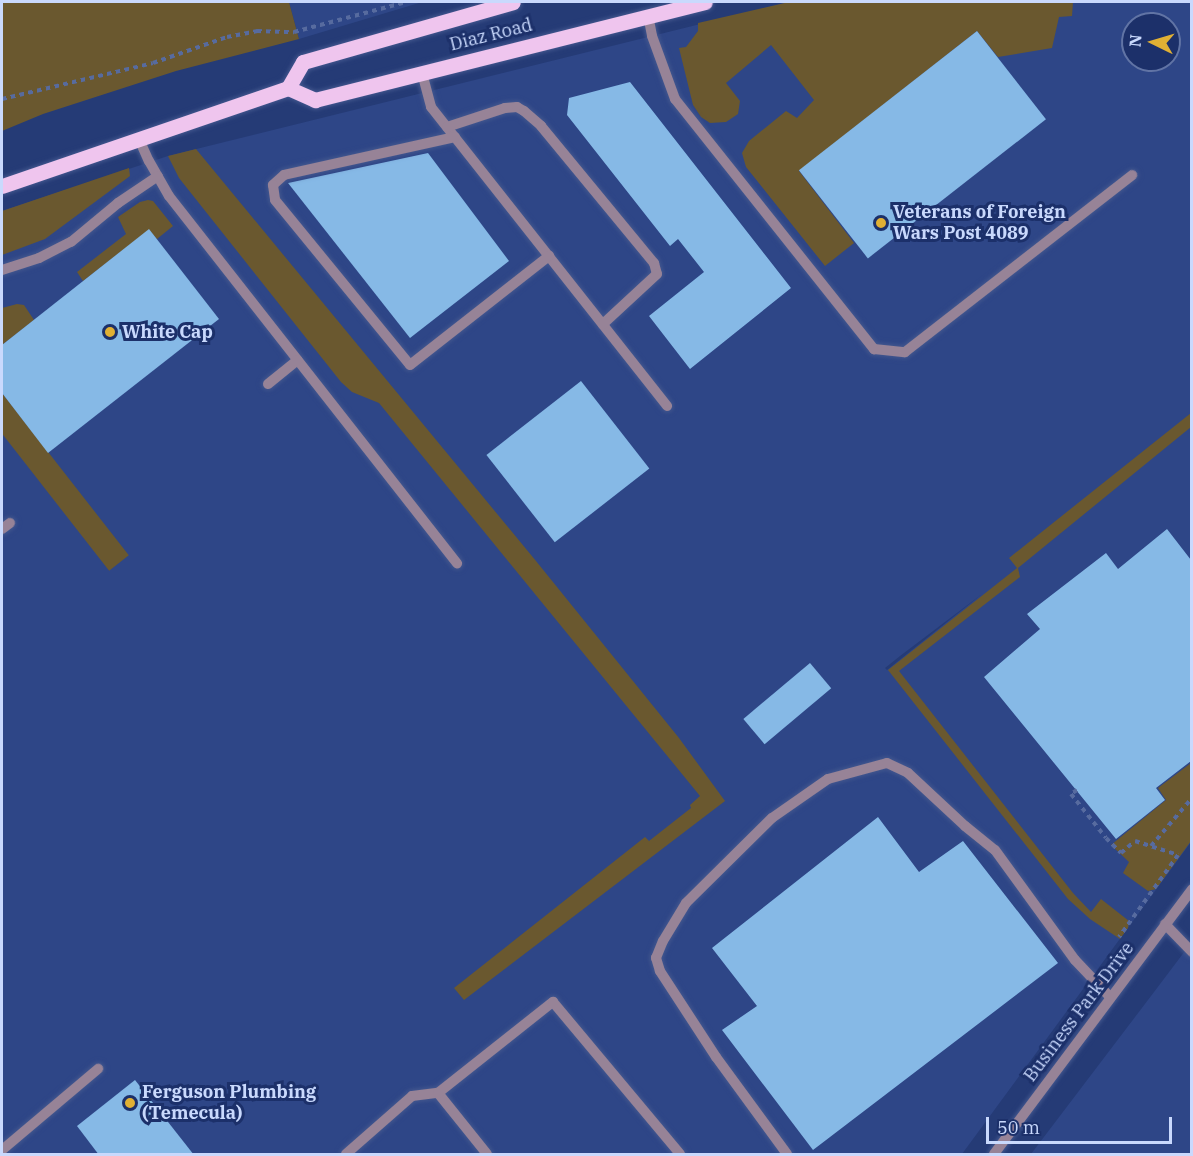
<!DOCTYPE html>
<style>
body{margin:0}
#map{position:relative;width:1193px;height:1156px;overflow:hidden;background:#253b76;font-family:"IBM Plex Serif",serif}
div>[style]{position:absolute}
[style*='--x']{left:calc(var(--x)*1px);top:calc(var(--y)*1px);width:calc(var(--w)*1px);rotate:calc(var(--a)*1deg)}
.built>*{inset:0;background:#2e4687}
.green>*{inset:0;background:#6a582f;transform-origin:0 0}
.building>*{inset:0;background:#86b9e6;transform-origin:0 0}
.path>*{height:4px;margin-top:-2px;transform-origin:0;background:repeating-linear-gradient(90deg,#576b9f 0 4.5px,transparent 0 9px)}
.roads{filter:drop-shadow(0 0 2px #43578e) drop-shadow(0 0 2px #43578e)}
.minor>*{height:10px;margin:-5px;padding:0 5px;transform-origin:5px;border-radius:5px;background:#978397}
.major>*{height:15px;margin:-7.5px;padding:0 7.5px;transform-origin:7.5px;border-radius:7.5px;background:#efc5ee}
.dots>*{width:16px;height:16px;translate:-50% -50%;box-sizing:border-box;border:3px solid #1c306a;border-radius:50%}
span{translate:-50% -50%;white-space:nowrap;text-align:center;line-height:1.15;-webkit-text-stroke:6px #1c306a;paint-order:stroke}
.street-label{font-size:18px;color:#c9d9fd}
.poi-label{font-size:18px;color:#c9d9fd;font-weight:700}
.left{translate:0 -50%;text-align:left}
.frame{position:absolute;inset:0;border:3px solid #c9d9fd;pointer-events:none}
.north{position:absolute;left:1121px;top:12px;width:60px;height:60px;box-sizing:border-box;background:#1c306a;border:2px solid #6174a5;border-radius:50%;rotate:275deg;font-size:16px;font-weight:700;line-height:24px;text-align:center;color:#c9d9fd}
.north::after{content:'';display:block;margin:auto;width:21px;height:27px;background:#e0b034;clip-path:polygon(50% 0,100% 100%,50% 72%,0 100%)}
.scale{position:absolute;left:986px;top:1117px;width:186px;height:27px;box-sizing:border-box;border:3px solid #c9d9fd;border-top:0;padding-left:8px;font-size:18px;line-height:21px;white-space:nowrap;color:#c9d9fd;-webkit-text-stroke:4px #1c306a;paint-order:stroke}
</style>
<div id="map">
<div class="built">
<div style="clip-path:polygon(289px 2px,419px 2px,419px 3px,299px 39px)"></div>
<div style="clip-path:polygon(evenodd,789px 2px,1191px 2px,1191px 842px,962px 1154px,2px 1154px,2px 211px,168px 156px,789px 2px,1133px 24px,1169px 24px,1169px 60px,1133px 60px,1133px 24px,789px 2px,982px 594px,887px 670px,885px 668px,900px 656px,982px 594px)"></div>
<div style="clip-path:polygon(1191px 943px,1191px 1154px,1031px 1154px,1151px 996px)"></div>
</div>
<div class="green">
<div style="clip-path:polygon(2px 2px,289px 2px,299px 39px,176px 71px,43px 114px,2px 131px)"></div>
<div style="clip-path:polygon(789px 2px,1073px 2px,1072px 16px,1059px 17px,1052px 48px,998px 57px,977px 31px,799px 171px,854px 243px,825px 266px,746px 167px,742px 153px,749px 141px,786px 111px,797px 118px,814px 100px,771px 45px,726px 83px,740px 101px,738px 114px,726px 122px,710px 123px,701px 117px,693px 105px,679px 48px,686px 47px,698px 31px,698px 23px)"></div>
<div style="clip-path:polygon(196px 149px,536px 561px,679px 738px,725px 801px,464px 1000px,454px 988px,645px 837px,649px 841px,691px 808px,690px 805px,700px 796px,379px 403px,352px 392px,341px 382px,179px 178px,168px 156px)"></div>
<div style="clip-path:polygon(129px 168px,130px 176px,45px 239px,2px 255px,2px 211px)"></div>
<div style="clip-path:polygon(148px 200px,153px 201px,173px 226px,157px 239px,149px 230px,83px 281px,77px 272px,126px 234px,118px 217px,140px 202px)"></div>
<div style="clip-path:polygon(17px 304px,24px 305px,34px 320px,2px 345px,2px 308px)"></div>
<div style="left:2px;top:393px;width:206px;height:25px;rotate:52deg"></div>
<div style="clip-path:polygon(1191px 413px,1191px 427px,1018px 568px,1020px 577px,899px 671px,1073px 893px,1091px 912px,1101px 899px,1129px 921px,1128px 928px,1120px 939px,1090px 919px,1068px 899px,888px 670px,1017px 568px,1009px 558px)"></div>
<div style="clip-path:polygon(1191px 763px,1191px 841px,1156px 889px,1148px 891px,1123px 873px,1129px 862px,1111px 845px,1166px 800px,1158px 788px)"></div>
</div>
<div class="building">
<div style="left:977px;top:31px;width:112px;height:226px;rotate:52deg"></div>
<div style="clip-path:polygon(630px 82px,791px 288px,690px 369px,649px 316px,704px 272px,678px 239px,670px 246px,567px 115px,569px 98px)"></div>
<div style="clip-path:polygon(428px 153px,509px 261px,410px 338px,288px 183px)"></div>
<div style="clip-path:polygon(149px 229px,219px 319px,48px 453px,2px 393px,2px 345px)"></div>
<div style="left:581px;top:381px;width:111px;height:120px;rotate:52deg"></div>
<div style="clip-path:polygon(1167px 529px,1191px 560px,1191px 761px,1156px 788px,1165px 800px,1116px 839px,984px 677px,1040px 629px,1027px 614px,1106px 553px,1118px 569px)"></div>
<div style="left:810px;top:663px;width:33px;height:87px;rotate:50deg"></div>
<div style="clip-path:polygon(878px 817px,919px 872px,963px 841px,1058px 963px,813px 1150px,722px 1030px,757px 1006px,712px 948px)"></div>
<div style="clip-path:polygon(135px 1080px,194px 1155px,99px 1155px,77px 1126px)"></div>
</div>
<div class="path">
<div style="--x:2;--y:99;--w:155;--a:-13.4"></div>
<div style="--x:153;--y:63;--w:78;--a:-19.4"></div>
<div style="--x:227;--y:37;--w:31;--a:-11"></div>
<div style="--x:257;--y:31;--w:37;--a:2"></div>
<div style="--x:294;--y:32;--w:116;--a:-15"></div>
<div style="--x:1077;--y:790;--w:7;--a:146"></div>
<div style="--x:1071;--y:794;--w:56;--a:51.5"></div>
<div style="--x:1106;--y:838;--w:21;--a:45"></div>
<div style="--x:1121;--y:853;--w:18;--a:-41"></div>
<div style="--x:1135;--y:841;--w:45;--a:18"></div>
<div style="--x:1178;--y:855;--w:101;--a:125.7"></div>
<div style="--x:1151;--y:846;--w:63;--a:-49.5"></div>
</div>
<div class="roads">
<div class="minor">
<div style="--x:648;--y:15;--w:21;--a:79"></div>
<div style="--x:652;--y:36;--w:67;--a:69.9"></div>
<div style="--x:675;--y:99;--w:320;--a:51.5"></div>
<div style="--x:874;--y:349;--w:31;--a:6"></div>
<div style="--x:905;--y:352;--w:288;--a:-37.9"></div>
<div style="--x:422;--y:73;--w:35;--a:75"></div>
<div style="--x:431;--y:107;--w:381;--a:51.7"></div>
<div style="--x:447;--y:127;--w:61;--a:-18.1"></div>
<div style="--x:505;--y:108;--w:12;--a:-5"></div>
<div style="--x:517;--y:107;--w:8;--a:30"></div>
<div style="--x:524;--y:111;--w:23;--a:41"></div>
<div style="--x:541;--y:126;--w:178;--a:50.5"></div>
<div style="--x:654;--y:263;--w:11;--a:75"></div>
<div style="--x:657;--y:274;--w:74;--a:137.2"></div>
<div style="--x:455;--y:137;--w:175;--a:167.5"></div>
<div style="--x:284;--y:175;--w:15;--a:138"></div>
<div style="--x:273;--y:185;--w:15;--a:82"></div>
<div style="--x:275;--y:200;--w:213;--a:50.7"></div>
<div style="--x:410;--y:365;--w:177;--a:-38.1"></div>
<div style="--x:139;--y:139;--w:24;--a:66"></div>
<div style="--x:149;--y:161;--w:40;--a:60.3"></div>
<div style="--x:169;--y:196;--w:467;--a:51.9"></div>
<div style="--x:2;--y:270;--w:39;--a:-18"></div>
<div style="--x:39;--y:258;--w:36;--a:-27"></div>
<div style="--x:71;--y:242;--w:61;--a:-39.7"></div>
<div style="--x:118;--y:203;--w:48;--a:-34"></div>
<div style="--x:268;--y:384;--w:38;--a:-39"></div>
<div style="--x:2;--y:529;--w:10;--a:-37"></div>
<div style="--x:1165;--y:924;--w:39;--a:46"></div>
<div style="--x:438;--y:1093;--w:78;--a:51.2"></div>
<div style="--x:2;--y:1150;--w:126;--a:-40.2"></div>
<div style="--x:346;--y:1154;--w:88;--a:-41.3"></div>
<div style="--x:412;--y:1096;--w:26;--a:-7"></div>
<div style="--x:438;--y:1093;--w:147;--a:-38.4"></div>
<div style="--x:553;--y:1002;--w:198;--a:50.1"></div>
<div style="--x:787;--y:1154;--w:120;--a:-126.2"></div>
<div style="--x:716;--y:1057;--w:103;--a:-123.1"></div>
<div style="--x:660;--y:971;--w:14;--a:-107"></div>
<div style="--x:656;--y:958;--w:18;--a:-68"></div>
<div style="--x:663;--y:941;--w:44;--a:-58.8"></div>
<div style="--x:686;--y:903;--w:121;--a:-44.7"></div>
<div style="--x:772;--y:818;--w:68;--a:-34.9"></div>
<div style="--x:828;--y:779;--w:61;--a:-15.2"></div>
<div style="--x:887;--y:763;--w:23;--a:25"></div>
<div style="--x:908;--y:773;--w:78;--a:42.9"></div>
<div style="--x:965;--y:826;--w:38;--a:39"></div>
<div style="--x:995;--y:850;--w:136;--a:54"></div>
<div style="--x:1075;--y:960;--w:51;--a:46.6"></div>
<div style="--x:994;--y:1154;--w:331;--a:-53.2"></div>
</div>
<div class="major">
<div style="--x:288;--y:88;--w:30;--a:-60"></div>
<div style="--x:303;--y:62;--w:218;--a:-15.9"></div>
<div style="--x:2;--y:186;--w:302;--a:-18.9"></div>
<div style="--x:288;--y:88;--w:30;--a:24"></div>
<div style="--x:315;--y:100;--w:402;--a:-14.1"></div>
</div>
</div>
<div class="dots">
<div style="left:881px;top:223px;background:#e0b034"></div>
<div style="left:110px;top:332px;background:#e0b034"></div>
<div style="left:130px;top:1103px;background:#e0b034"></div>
</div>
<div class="street-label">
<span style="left:491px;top:35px;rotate:-14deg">Diaz Road</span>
<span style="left:1079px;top:1012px;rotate:-53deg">Business Park Drive</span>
</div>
<div class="poi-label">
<span class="left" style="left:893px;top:223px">Veterans of Foreign<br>Wars Post 4089</span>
<span class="left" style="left:122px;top:332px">White Cap</span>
<span class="left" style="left:142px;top:1103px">Ferguson Plumbing<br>(Temecula)</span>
</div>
<div class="frame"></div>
<div class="north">N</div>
<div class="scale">50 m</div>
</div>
